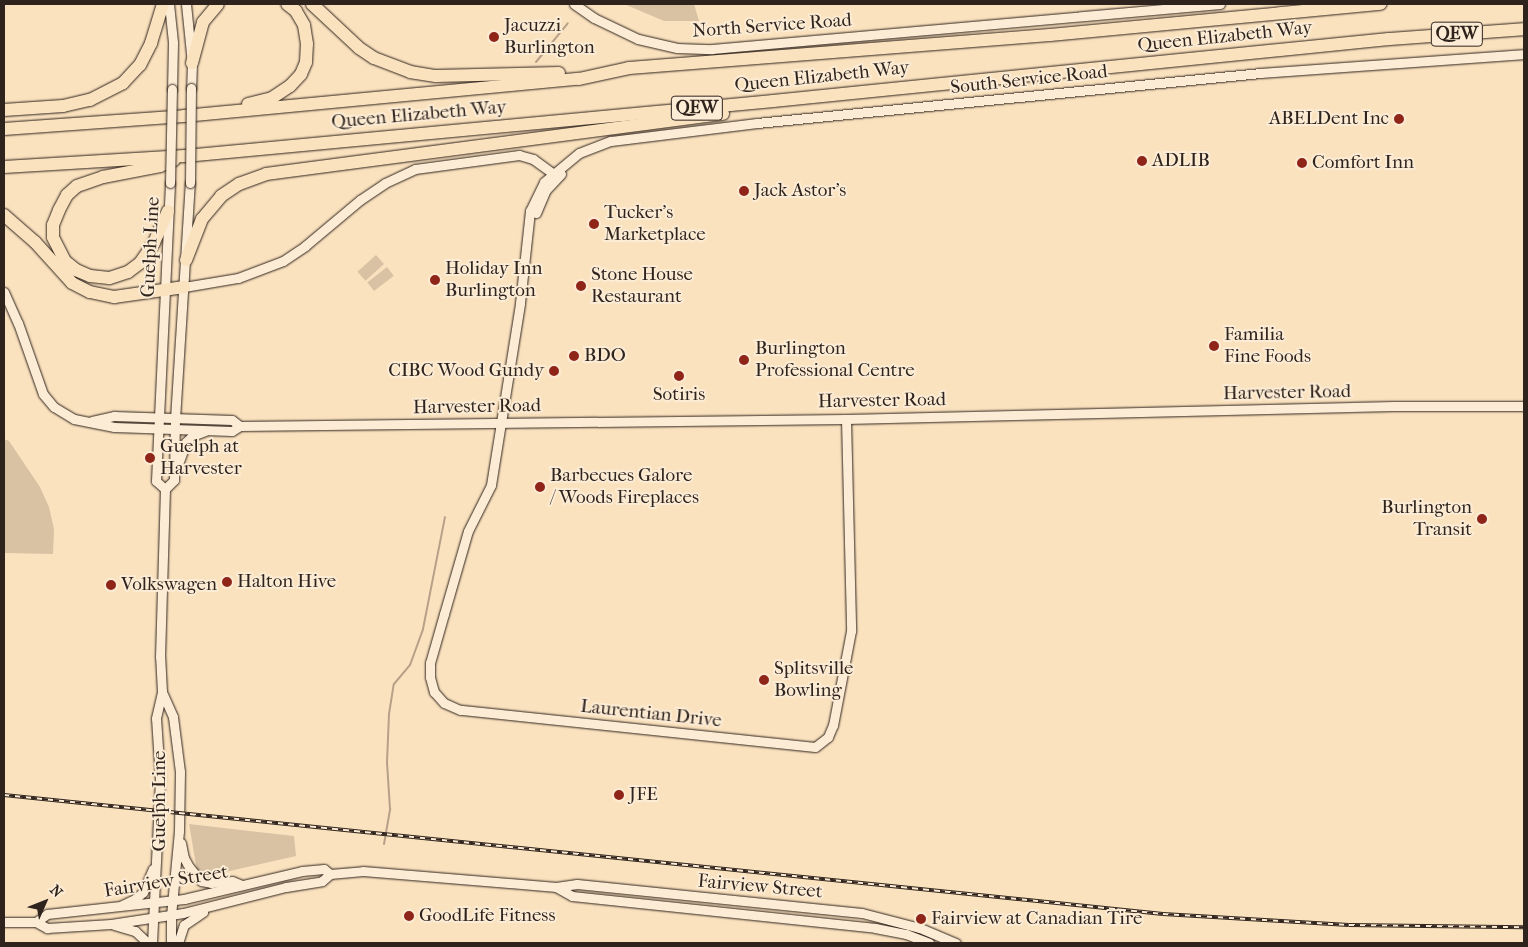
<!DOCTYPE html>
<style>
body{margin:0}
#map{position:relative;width:1528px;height:947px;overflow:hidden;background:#fbe2bf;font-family:"IM FELL French Canon",serif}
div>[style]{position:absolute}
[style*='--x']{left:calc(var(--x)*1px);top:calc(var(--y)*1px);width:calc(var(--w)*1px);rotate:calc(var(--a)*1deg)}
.green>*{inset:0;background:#d8c2a3;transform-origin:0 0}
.stream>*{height:2px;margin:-1px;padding:0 1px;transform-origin:1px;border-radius:1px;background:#b6a188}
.roads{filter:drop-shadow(0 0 1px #2f241d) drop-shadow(0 0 1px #2f241d)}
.secondary>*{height:9px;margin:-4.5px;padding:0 4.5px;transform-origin:4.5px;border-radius:4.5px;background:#fcecd5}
.highway>*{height:12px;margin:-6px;padding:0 6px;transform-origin:6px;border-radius:6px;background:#fbe2bf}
.rail>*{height:4px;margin-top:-2px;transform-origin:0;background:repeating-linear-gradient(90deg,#fcecd5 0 5.5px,#2f241d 0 11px);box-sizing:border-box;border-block:1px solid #2f241d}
.bridges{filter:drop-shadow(0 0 1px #2f241d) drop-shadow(0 0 1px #2f241d)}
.secondary-bridge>*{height:9px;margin:-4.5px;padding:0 4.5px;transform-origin:4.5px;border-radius:4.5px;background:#fcecd5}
.dots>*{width:14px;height:14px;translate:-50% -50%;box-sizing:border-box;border:2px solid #fcecd5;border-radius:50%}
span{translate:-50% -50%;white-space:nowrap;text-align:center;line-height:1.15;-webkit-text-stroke:4px #fcecd5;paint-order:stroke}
.shield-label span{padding:1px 4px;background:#fcecd5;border:1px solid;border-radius:4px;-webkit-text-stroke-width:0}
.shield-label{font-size:18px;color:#2f241d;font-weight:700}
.poi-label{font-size:19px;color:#2f241d}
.left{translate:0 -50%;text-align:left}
.right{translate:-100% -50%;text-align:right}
.street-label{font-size:19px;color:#2f241d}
.frame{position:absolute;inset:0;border:5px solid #2f241d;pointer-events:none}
.north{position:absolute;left:20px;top:877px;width:50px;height:50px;-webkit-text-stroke:4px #fcecd5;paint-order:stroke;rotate:46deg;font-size:14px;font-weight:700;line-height:20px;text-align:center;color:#2f241d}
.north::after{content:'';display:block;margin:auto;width:18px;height:22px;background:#2f241d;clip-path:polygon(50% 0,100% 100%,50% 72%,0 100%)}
</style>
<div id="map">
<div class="green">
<div style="clip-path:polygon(624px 4px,694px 4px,699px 21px,664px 21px)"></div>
<div style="left:376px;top:255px;width:12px;height:25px;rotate:48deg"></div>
<div style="left:387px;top:267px;width:11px;height:25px;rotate:52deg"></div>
<div style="clip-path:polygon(4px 439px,9px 441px,40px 487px,49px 507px,54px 529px,53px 554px,4px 553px)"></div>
<div style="clip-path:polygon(189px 824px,294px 836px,296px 856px,208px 876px,197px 871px)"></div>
</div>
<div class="stream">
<div style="--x:536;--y:62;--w:50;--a:-50.6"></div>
<div style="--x:384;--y:844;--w:36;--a:-80"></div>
<div style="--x:390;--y:809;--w:47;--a:-93.7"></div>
<div style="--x:387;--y:762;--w:48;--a:-87.6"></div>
<div style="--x:389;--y:714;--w:30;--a:-81"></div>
<div style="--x:394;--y:684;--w:25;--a:-50"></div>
<div style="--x:410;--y:665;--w:38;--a:-70"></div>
<div style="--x:423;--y:629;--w:114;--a:-78.9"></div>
</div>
<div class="roads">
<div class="secondary">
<div style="--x:169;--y:4;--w:39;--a:84"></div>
<div style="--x:173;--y:43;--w:46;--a:91.2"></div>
<div style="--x:186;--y:4;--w:59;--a:84.2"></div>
<div style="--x:192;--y:63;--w:25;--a:92"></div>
<div style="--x:574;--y:4;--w:24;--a:35"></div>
<div style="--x:594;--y:18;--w:49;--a:25.5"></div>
<div style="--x:638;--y:39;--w:40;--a:13"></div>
<div style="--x:677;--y:48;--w:35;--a:2"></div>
<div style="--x:712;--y:49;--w:510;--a:-5.06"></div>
<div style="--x:536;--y:213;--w:25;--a:-67"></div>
<div style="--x:546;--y:190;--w:22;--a:-47"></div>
<div style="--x:184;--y:287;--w:55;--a:-9.5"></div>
<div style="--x:238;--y:278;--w:48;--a:-20.7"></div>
<div style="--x:283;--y:261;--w:27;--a:-34"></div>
<div style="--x:305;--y:246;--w:72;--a:-39.9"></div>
<div style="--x:360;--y:200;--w:30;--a:-34"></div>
<div style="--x:385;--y:183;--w:33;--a:-25"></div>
<div style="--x:415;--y:169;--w:105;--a:-7.7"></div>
<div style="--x:519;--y:155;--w:15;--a:16"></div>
<div style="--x:533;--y:159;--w:27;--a:36"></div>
<div style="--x:4;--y:292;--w:34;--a:66"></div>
<div style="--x:18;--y:323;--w:75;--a:70.6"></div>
<div style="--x:43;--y:394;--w:17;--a:50"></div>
<div style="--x:54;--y:407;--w:23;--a:31"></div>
<div style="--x:74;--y:419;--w:41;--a:11.3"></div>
<div style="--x:114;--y:427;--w:118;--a:1.9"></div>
<div style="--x:232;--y:431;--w:9;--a:-32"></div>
<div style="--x:240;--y:426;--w:606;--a:-0.66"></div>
<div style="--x:846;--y:419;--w:548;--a:-1.36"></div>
<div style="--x:1394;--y:406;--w:130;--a:0"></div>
<div style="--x:846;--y:419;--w:212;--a:88.6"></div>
<div style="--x:851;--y:631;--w:96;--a:100.8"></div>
<div style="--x:833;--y:725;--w:13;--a:113"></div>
<div style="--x:828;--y:737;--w:16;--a:142"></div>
<div style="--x:815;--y:747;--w:357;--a:-174"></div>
<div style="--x:460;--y:710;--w:17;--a:-156"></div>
<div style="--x:444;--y:703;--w:15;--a:-132"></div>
<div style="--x:434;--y:692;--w:16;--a:-105"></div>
<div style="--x:430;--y:677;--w:14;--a:-90"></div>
<div style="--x:430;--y:663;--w:51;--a:-74.1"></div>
<div style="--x:444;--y:614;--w:86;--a:-73.9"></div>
<div style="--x:468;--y:531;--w:51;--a:-63.4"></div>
<div style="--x:491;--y:485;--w:184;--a:-80.9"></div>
<div style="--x:520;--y:303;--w:93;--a:-83.8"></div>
<div style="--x:530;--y:211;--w:32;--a:-64"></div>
<div style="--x:544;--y:182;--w:45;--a:-39.6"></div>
<div style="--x:579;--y:153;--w:34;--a:-21"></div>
<div style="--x:611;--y:141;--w:147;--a:-7"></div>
<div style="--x:757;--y:123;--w:506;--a:-5.67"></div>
<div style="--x:1261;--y:73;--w:264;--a:-4.1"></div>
<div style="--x:92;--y:421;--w:23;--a:-13"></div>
<div style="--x:114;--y:416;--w:118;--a:1.9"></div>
<div style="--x:232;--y:420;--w:10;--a:37"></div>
<div style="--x:177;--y:467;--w:27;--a:-70"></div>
<div style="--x:186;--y:442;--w:8;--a:-45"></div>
<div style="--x:192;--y:436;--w:14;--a:-21"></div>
<div style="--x:165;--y:489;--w:12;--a:-138"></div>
<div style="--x:156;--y:481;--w:298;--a:-87.3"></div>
<div style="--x:162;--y:692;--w:27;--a:66"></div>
<div style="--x:173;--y:717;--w:55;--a:82.7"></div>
<div style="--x:180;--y:772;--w:59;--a:91"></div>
<div style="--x:179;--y:831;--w:84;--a:95.4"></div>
<div style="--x:171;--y:915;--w:28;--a:90"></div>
<div style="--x:181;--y:843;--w:15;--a:79"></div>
<div style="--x:184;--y:858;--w:10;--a:61"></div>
<div style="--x:189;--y:867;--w:18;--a:49"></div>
<div style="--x:201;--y:881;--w:10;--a:11"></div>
<div style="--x:211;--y:883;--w:21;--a:-5"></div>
<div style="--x:232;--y:881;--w:11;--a:22"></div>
<div style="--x:556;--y:887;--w:18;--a:29"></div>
<div style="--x:572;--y:896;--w:305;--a:6"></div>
<div style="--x:875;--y:928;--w:32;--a:11"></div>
<div style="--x:906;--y:934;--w:25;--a:21"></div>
<div style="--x:122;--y:905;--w:14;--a:-25"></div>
<div style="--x:135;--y:899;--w:11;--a:-41"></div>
<div style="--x:143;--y:892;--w:25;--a:-67"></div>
<div style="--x:4;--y:922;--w:32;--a:0"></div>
<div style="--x:36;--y:922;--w:13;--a:29"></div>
<div style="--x:47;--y:928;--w:64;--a:-3.6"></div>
<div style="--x:111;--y:924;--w:73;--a:-8.7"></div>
<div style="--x:183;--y:913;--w:106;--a:-14.2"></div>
<div style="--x:286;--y:887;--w:36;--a:-9"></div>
<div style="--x:322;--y:881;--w:11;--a:-41"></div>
<div style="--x:330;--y:874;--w:33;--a:-5"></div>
<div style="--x:363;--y:871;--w:194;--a:4.7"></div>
<div style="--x:556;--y:887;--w:21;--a:-8"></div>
<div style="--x:577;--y:884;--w:286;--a:5.8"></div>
<div style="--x:862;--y:913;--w:60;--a:14.5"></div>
<div style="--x:920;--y:928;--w:39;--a:23"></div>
<div style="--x:36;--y:922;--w:14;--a:-36"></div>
<div style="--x:47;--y:914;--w:138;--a:-6.2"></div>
<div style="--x:184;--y:899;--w:121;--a:-13.3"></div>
<div style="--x:302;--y:871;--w:22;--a:-5"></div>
<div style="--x:324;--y:869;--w:8;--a:40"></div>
<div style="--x:114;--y:925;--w:22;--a:16"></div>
<div style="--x:135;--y:931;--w:18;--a:43"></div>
<div style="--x:152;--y:943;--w:165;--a:-87.2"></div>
<div style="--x:160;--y:778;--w:60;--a:-93.8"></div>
<div style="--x:156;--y:718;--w:27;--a:-77"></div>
<div style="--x:162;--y:692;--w:35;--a:-93"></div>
<div style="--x:160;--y:657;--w:168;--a:-88.3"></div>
<div style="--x:165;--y:489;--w:13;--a:-45"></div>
<div style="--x:174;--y:480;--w:61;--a:-89.1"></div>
<div style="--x:175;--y:419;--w:236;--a:-86.4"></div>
<div style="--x:178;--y:943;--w:19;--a:-72"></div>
<div style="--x:184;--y:925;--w:23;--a:-34"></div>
</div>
<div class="highway">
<div style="--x:312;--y:4;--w:64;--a:43.1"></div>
<div style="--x:359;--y:48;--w:18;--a:34"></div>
<div style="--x:374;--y:58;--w:39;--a:21"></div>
<div style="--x:410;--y:72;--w:26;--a:9"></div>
<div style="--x:436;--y:76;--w:123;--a:-1.4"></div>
<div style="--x:192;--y:63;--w:42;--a:-75"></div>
<div style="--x:203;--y:22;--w:23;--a:-50"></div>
<div style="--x:248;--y:104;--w:25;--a:-14"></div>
<div style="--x:272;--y:98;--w:22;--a:-34"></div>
<div style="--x:290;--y:86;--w:16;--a:-47"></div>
<div style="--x:301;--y:74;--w:13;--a:-67"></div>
<div style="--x:306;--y:62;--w:18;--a:-87"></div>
<div style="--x:307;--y:44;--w:19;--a:-99"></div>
<div style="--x:304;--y:25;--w:16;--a:-120"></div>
<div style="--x:296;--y:11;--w:11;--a:-142"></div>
<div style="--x:4;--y:110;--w:59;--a:-3.9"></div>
<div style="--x:63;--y:106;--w:28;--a:-13"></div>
<div style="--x:90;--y:100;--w:37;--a:-27"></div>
<div style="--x:123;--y:83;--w:25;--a:-47"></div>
<div style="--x:140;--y:65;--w:25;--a:-63"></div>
<div style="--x:151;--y:43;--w:41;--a:-72.9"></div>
<div style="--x:4;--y:129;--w:180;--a:-4.1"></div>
<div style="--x:184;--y:116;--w:397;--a:-5.4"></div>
<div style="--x:579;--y:79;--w:51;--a:-12.4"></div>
<div style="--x:629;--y:68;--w:422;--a:-4.5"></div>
<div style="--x:1050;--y:35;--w:332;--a:-5.4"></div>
<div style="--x:4;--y:167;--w:181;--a:-3.5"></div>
<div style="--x:185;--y:156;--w:591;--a:-5.34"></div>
<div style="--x:773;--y:101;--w:619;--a:-5.75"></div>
<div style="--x:1389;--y:39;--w:135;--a:-4.2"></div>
<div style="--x:168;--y:211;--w:35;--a:114"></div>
<div style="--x:154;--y:243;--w:24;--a:125"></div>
<div style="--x:140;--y:263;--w:15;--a:143"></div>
<div style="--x:128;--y:272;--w:20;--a:162"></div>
<div style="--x:109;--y:278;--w:19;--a:-174"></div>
<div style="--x:90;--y:276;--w:15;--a:-157"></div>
<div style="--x:76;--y:270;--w:14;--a:-141"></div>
<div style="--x:65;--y:261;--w:27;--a:-117"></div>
<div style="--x:53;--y:237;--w:12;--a:-90"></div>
<div style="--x:53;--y:225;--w:16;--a:-68"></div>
<div style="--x:59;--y:210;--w:17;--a:-62"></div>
<div style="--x:67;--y:195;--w:13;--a:-42"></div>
<div style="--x:77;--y:186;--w:28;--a:-19"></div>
<div style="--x:103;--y:177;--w:58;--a:-10.9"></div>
<div style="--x:160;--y:166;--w:15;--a:-23"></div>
<div style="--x:4;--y:215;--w:41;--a:41.1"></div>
<div style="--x:35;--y:242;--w:55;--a:47.9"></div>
<div style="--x:72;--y:283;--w:20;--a:27"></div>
<div style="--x:90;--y:292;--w:25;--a:12"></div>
<div style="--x:114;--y:297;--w:71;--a:-8.1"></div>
<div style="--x:186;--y:260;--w:44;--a:-68.7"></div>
<div style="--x:202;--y:219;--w:30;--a:-50"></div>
<div style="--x:221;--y:196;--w:22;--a:-34"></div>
<div style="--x:239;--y:184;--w:29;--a:-20"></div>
<div style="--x:266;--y:174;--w:461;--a:-7.5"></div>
</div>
</div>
<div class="rail">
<div style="--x:4;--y:795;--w:1165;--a:5.86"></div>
<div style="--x:1163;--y:914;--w:186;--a:3.4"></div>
<div style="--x:1349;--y:925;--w:175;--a:0.7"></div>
</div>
<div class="bridges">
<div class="secondary-bridge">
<div style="--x:170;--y:183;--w:94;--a:-88.8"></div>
<div style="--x:190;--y:183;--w:95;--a:-89.4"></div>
</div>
</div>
<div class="dots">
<div style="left:494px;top:37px;background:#8f2418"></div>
<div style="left:1399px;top:119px;background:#8f2418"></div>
<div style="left:1142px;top:161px;background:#8f2418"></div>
<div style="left:1302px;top:163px;background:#8f2418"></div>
<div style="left:744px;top:191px;background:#8f2418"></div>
<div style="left:594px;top:224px;background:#8f2418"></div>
<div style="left:435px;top:280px;background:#8f2418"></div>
<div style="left:581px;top:286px;background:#8f2418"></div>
<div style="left:1214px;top:346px;background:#8f2418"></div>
<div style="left:574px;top:356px;background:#8f2418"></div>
<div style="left:744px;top:360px;background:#8f2418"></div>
<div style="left:554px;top:371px;background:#8f2418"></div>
<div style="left:679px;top:376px;background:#8f2418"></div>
<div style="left:150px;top:458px;background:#8f2418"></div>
<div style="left:540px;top:487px;background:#8f2418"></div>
<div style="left:1482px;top:519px;background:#8f2418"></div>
<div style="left:227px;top:582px;background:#8f2418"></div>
<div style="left:111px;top:585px;background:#8f2418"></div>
<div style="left:764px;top:680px;background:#8f2418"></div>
<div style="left:619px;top:795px;background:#8f2418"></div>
<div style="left:409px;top:916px;background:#8f2418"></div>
<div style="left:921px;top:919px;background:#8f2418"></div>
</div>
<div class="shield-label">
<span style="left:1457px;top:34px">QEW</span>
<span style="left:697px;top:108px">QEW</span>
</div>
<div class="poi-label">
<span class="left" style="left:504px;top:37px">Jacuzzi<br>Burlington</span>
<span class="right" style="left:1389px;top:119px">ABELDent Inc</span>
<span class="left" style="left:1152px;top:161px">ADLIB</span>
<span class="left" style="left:1312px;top:163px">Comfort Inn</span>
<span class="left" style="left:754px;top:191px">Jack Astor's</span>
<span class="left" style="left:604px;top:224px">Tucker's<br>Marketplace</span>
<span class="left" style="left:445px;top:280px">Holiday Inn<br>Burlington</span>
<span class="left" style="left:591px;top:286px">Stone House<br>Restaurant</span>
<span class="left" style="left:1224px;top:346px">Familia<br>Fine Foods</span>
<span class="left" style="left:755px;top:360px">Burlington<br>Professional Centre</span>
<span class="left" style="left:584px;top:356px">BDO</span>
<span class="right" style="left:544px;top:371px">CIBC Wood Gundy</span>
<span style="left:679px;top:395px">Sotiris</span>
<span class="left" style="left:160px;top:458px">Guelph at<br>Harvester</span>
<span class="left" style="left:550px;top:487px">Barbecues Galore<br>/ Woods Fireplaces</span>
<span class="right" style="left:1472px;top:519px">Burlington<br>Transit</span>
<span class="left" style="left:237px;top:582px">Halton Hive</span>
<span class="left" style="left:121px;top:585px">Volkswagen</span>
<span class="left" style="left:774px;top:680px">Splitsville<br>Bowling</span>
<span class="left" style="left:629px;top:795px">JFE</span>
<span class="left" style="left:419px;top:916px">GoodLife Fitness</span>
<span class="left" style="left:931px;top:919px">Fairview at Canadian Tire</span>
</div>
<div class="street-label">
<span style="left:772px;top:26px;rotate:-4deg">North Service Road</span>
<span style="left:1225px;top:37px;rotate:-6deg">Queen Elizabeth Way</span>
<span style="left:822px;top:77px;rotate:-6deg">Queen Elizabeth Way</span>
<span style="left:1029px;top:80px;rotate:-6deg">South Service Road</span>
<span style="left:419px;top:115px;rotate:-5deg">Queen Elizabeth Way</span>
<span style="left:151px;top:247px;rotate:-87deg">Guelph Line</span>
<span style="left:1287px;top:393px;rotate:-1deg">Harvester Road</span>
<span style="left:882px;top:401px;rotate:-1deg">Harvester Road</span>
<span style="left:477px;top:407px;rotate:-1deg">Harvester Road</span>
<span style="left:651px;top:714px;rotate:6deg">Laurentian Drive</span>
<span style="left:160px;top:801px;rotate:-90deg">Guelph Line</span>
<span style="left:166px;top:882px;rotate:-9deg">Fairview Street</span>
<span style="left:760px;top:887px;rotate:5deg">Fairview Street</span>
</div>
<div class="frame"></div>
<div class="north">N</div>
</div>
